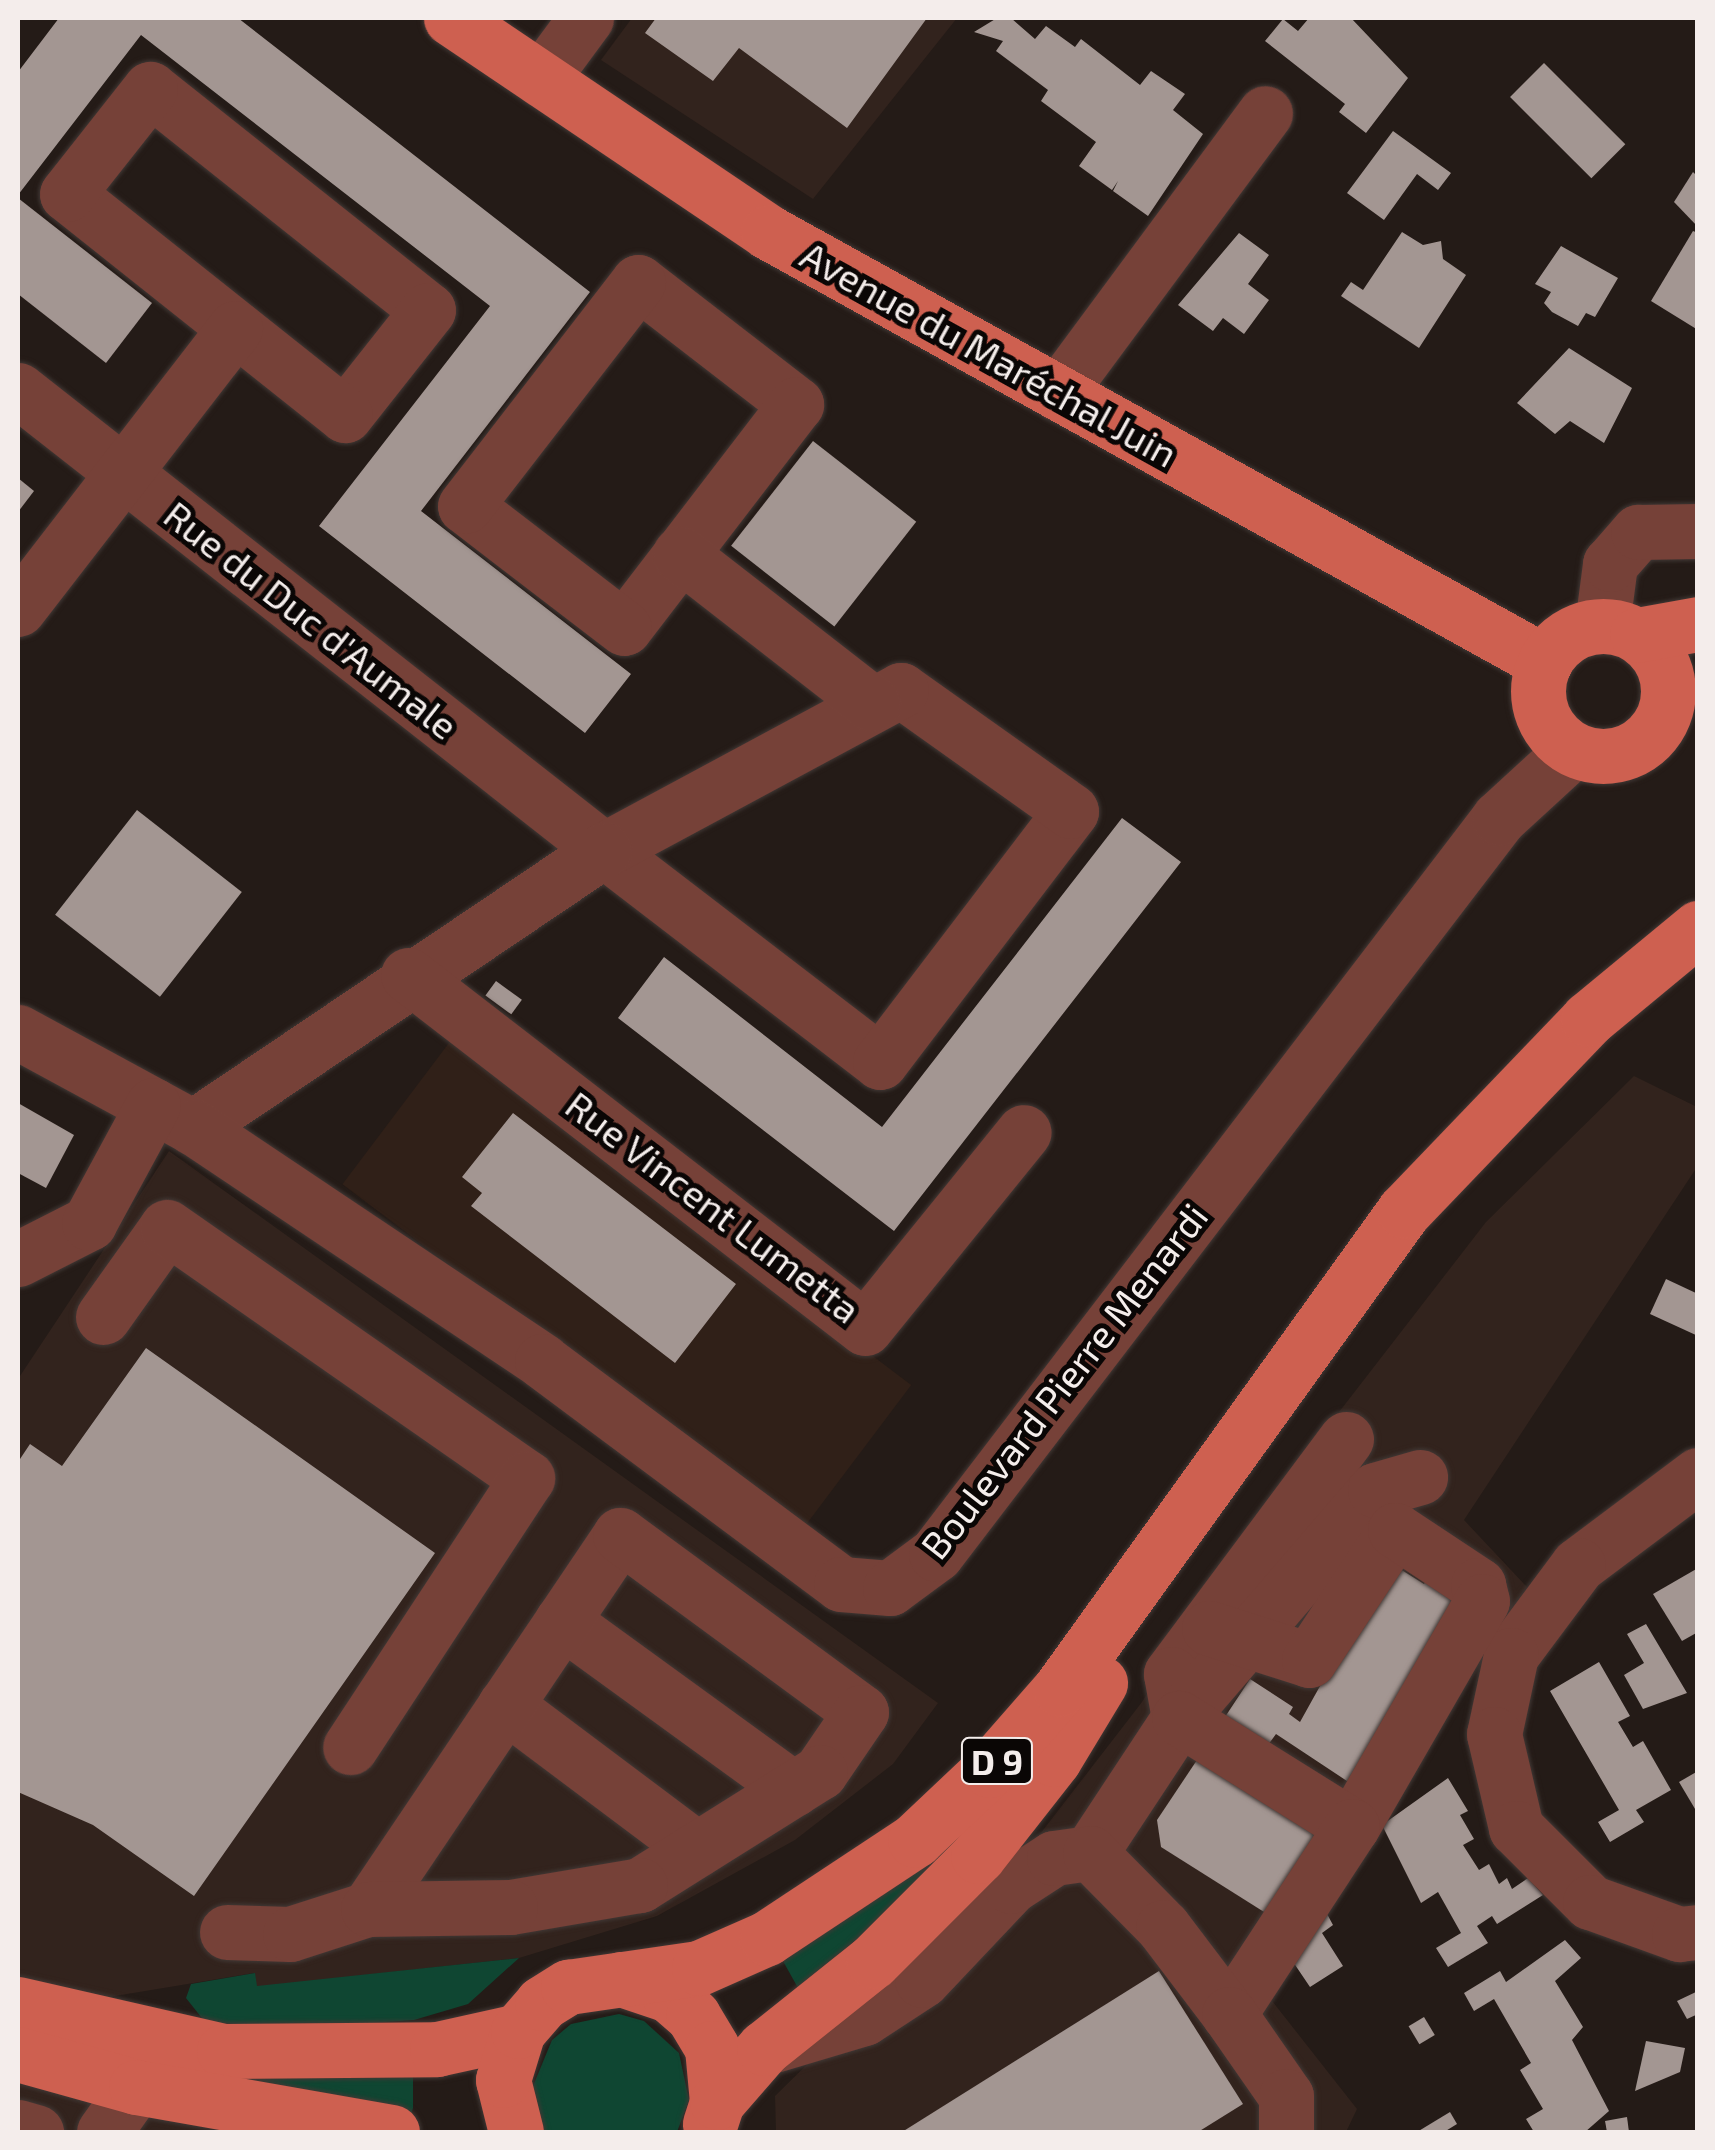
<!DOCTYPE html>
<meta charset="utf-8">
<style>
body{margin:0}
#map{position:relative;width:1715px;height:2150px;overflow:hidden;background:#241b17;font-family:"Exo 2",sans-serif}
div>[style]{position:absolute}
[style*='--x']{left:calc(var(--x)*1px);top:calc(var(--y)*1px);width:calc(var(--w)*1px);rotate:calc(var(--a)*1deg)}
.built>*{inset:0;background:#32231d}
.education>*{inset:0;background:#302018;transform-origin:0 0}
.green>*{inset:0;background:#0f4632}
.building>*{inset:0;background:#a39692;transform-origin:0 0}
.roads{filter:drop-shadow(0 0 2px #413835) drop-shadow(0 0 2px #413835)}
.minor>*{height:55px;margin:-27.5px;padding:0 27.5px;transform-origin:27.5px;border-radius:27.5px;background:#764138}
.major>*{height:55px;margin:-27.5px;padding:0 27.5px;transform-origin:27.5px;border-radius:27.5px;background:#ce6050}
.major>.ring{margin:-27.5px;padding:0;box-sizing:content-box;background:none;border:55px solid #ce6050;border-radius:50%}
span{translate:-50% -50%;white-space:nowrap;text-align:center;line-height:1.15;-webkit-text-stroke:10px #0a0605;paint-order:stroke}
.shield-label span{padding:2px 8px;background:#0a0605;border:2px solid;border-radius:8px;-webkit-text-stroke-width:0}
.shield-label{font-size:35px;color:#f4edeb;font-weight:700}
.street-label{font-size:38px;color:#f4edeb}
.frame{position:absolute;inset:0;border:20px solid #f4edeb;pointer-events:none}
</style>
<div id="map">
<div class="built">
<div style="clip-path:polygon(632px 18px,957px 18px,813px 199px,601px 60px)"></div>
<div style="clip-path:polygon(1634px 1076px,1697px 1107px,1697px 1167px,1464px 1520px,1528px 1588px,1258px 1983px,1357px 2109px,1346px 2132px,776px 2132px,775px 2096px,1037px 1838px,1142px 1702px,1254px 1522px,1486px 1222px)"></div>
<div style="clip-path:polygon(169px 1151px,938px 1703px,893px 1764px,795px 1840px,657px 1916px,519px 1958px,256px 1987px,254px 1973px,103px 1998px,18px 1976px,18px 1379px)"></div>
<div style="clip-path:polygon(18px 2066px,254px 2132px,18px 2132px)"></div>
</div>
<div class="education">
<div style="left:452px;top:1039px;width:575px;height:182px;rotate:37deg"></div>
</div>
<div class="green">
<div style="clip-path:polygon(1013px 1787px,802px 1995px,779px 1954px)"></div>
<div style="clip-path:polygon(519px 1958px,468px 2004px,414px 2020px,302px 2028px,205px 2022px,186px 1998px,191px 1984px,255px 1973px,257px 1986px)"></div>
<div style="clip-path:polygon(619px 2014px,644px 2021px,679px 2053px,689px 2100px,677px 2132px,544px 2132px,533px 2086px,552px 2040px,571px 2024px)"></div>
<div style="clip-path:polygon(186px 2064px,413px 2075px,413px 2108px,411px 2114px,283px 2102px)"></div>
</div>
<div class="building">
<div style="clip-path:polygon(59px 18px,238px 18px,590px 292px,421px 511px,631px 674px,585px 733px,319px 526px,490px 306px,141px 35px,18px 195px,18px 72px)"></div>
<div style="clip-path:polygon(656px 18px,927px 18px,847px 128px,739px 48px,713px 81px,645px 33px)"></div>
<div style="clip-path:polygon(997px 18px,1011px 18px,1035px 39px,1046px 26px,1075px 47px,1081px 39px,1140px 85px,1151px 71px,1185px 94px,1173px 110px,1203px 134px,1148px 216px,1113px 191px,1118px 181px,1112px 190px,1079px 166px,1096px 142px,1041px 101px,1048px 90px,996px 51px,1003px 41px,974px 32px)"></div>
<div style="clip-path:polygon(1309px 18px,1351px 18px,1408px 78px,1366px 133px,1339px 112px,1345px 104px,1265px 41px,1283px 19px,1298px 31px)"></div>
<div style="left:1544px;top:63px;width:115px;height:48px;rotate:45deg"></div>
<div style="clip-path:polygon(1393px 131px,1451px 173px,1438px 190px,1417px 174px,1384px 220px,1347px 193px)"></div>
<div style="clip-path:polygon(1693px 172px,1698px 177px,1698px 227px,1674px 202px)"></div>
<div style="clip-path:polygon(18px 198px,152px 303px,106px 363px,18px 294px)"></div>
<div style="clip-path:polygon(1693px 231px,1698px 233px,1698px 330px,1651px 301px)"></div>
<div style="clip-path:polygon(1402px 232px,1423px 245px,1441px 241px,1443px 259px,1466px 275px,1419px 348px,1341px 296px,1351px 282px,1363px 290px)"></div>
<div style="clip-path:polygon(1239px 233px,1269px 255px,1248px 284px,1269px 300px,1244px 334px,1223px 318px,1213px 331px,1178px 305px)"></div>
<div style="clip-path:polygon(1561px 246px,1618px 278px,1595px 317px,1586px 313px,1578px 326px,1552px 312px,1544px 303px,1551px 292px,1535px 284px)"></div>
<div style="clip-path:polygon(1569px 348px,1632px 388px,1604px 443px,1570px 421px,1555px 434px,1517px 403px)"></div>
<div style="left:813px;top:441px;width:131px;height:133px;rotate:38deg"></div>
<div style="clip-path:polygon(18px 478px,34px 491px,18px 512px)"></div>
<div style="left:137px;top:810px;width:133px;height:133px;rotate:38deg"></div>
<div style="clip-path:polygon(1122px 818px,1181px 862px,894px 1231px,618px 1018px,664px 957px,882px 1127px)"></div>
<div style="left:496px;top:981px;width:32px;height:18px;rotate:36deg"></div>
<div style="clip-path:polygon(18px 1103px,74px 1135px,46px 1188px,18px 1173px)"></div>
<div style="clip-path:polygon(513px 1113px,736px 1284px,675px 1363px,471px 1206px,482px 1193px,462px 1177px)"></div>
<div style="clip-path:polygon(1666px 1279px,1698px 1294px,1698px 1336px,1650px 1314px)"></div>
<div style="clip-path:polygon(146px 1348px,435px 1553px,194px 1896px,93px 1825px,18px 1792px,18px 1462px,30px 1444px,62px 1466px)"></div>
<div style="clip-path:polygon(1389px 1562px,1424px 1584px,1433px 1570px,1463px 1590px,1350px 1783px,1276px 1734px,1268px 1745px,1225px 1717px,1250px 1679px,1293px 1707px,1289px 1714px,1300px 1722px)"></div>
<div style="clip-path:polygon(1698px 1568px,1698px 1632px,1682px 1641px,1653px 1594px)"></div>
<div style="clip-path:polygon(1646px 1624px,1687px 1693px,1643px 1709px,1624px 1675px,1644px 1663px,1627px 1634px)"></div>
<div style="clip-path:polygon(1599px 1662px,1630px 1716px,1618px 1722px,1633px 1747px,1643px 1741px,1671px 1790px,1636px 1810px,1644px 1822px,1610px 1842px,1598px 1822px,1619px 1810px,1550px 1691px)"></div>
<div style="clip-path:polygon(1203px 1751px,1331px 1836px,1275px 1919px,1161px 1847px,1157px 1820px)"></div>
<div style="clip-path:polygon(1698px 1771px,1698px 1814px,1679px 1782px)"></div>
<div style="clip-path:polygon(1448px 1778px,1468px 1811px,1460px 1815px,1474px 1839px,1463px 1845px,1479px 1870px,1489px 1864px,1499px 1884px,1507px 1878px,1512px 1889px,1528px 1878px,1543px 1895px,1497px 1924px,1492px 1916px,1477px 1926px,1488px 1943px,1448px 1967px,1436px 1948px,1461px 1933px,1438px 1892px,1421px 1903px,1382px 1825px)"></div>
<div style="clip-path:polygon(1319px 1899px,1333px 1925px,1322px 1933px,1343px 1966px,1310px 1987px,1285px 1950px)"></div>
<div style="clip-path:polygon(1565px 1940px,1581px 1958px,1555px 1981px,1583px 2027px,1572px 2040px,1609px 2111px,1585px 2132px,1534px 2132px,1526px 2119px,1543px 2109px,1520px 2070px,1531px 2063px,1494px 1999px,1474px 2011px,1464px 1993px,1500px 1971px,1506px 1982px)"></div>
<div style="clip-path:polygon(1159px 1971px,1243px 2104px,1198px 2132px,902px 2132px)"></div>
<div style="clip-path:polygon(1698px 1991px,1698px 2014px,1687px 2019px,1677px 2001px)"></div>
<div style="left:1424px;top:2017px;width:21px;height:18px;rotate:59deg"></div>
<div style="clip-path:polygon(1646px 2041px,1685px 2048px,1680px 2072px,1635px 2091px)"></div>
<div style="clip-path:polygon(1450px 2112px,1457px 2124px,1444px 2132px,1417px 2132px)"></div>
<div style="clip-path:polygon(1627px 2117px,1629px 2132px,1607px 2132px,1605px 2121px)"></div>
</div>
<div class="roads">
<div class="minor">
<div style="--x:541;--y:79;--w:76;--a:-53.6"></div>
<div style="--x:150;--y:89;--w:355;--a:38.5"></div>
<div style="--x:428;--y:310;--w:134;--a:128.3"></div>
<div style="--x:345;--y:415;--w:355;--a:-141.5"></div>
<div style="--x:67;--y:194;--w:134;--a:-51.7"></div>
<div style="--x:638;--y:282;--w:200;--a:37.7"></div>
<div style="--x:796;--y:404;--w:282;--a:127.5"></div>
<div style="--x:624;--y:628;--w:200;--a:-142.5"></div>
<div style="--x:465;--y:506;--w:283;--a:-52.3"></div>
<div style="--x:18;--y:390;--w:745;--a:38.13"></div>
<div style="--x:604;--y:850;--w:348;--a:37.5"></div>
<div style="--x:880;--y:1062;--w:315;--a:-52.7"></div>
<div style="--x:1071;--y:811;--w:209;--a:-144.6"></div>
<div style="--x:901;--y:690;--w:337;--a:151.7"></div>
<div style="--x:604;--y:850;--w:496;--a:146"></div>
<div style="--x:1058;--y:393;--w:348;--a:-53.5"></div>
<div style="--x:680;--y:554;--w:244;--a:37.9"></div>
<div style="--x:18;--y:609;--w:355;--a:-52.3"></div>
<div style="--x:1602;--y:625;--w:62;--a:-82.5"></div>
<div style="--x:1610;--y:564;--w:43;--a:-48.8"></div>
<div style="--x:1638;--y:532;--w:60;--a:-1"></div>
<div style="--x:408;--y:975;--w:577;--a:37.68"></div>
<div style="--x:865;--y:1328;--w:252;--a:-51"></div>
<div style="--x:18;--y:1032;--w:199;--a:28.5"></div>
<div style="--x:193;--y:1127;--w:420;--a:33.8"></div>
<div style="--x:542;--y:1361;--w:373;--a:36.7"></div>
<div style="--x:841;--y:1584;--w:49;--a:4.7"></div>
<div style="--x:890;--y:1588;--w:57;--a:-36.5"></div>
<div style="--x:936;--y:1554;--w:927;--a:-52.59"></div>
<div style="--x:1499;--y:818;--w:100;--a:-42.6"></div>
<div style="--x:18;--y:1259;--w:80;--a:-26.9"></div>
<div style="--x:89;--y:1223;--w:134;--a:-61.5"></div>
<div style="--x:103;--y:1317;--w:110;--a:-54.6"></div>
<div style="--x:167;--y:1227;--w:439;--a:34.9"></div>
<div style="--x:527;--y:1478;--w:322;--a:123.3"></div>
<div style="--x:1346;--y:1439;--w:293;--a:126.7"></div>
<div style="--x:1171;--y:1674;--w:45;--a:79.7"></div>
<div style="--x:1179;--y:1718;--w:301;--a:-49.3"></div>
<div style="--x:1375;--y:1490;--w:47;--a:-16.1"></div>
<div style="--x:1698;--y:1475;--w:150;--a:143.1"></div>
<div style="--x:1578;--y:1565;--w:112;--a:126.7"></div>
<div style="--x:1511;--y:1655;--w:81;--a:102.1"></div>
<div style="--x:1494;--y:1734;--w:97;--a:76.8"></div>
<div style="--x:1516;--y:1828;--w:105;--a:45"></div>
<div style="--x:1590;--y:1902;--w:95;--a:19.8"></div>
<div style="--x:1679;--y:1934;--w:19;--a:-6"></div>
<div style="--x:562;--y:1621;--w:286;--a:36"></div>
<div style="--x:1209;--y:1628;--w:105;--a:17.7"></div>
<div style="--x:1309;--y:1660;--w:156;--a:-56.5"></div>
<div style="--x:1395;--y:1530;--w:100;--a:33.5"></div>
<div style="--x:1478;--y:1585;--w:16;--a:76"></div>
<div style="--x:1482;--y:1601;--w:260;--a:120"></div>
<div style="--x:505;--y:1705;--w:240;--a:36.9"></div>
<div style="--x:1090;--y:1853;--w:162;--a:-56.6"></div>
<div style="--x:1179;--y:1718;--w:204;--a:32"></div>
<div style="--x:1352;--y:1826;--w:225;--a:123.2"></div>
<div style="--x:227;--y:1932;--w:63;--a:1.8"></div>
<div style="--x:290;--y:1934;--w:82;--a:-17.8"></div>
<div style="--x:368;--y:1909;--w:451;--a:-56"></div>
<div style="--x:620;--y:1535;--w:299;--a:36.3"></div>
<div style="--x:861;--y:1712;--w:73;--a:124.3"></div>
<div style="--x:820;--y:1772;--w:213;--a:147.9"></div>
<div style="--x:640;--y:1885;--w:132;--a:170.4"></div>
<div style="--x:510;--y:1907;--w:142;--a:179.2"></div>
<div style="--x:764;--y:2048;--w:104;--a:-16.7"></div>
<div style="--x:864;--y:2018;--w:69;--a:-33.2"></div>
<div style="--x:922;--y:1980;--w:129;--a:-46.6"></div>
<div style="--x:1011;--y:1886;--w:51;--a:-33.1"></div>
<div style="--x:1054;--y:1858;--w:36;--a:-8"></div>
<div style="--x:1090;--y:1853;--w:104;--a:45.4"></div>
<div style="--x:1163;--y:1927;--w:109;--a:52.8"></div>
<div style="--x:1229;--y:2014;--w:100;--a:55.2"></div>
<div style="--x:1286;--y:2096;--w:36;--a:90"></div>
<div style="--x:18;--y:2127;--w:19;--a:16"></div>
<div style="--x:104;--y:2132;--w:55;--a:-54.6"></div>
</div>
<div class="major">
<div style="--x:451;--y:18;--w:382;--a:34"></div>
<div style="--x:768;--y:232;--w:888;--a:28.96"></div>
<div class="ring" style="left:1538px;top:626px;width:75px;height:75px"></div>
<div style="--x:1637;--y:635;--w:62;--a:-10.2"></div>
<div style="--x:621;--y:1979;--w:51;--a:18.4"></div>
<div style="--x:669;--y:1995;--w:32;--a:41"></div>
<div style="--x:693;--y:2016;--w:37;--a:59"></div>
<div style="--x:712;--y:2048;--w:54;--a:84.7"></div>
<div style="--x:717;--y:2102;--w:23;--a:108"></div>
<div style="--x:18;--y:2004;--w:211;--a:12.9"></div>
<div style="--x:224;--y:2051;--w:213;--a:-0.5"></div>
<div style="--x:437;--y:2049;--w:83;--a:-12.5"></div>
<div style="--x:18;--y:2054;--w:123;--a:15.6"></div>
<div style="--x:136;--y:2087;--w:260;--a:10"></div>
<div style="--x:717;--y:2102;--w:72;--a:-49"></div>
<div style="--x:764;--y:2048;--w:139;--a:-38.6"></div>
<div style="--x:873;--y:1961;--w:148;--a:-45"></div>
<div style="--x:978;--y:1856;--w:123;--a:-51.9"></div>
<div style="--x:1054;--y:1759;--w:89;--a:-58.8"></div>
<div style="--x:516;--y:2132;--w:54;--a:-104"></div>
<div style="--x:503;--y:2080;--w:51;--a:-73"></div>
<div style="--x:518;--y:2031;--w:37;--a:-49"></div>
<div style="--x:542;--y:2003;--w:31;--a:-32"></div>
<div style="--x:568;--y:1987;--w:132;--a:-8.3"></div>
<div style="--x:699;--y:1968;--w:74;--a:-23.8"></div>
<div style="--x:767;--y:1938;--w:178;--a:-33.5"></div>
<div style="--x:915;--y:1840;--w:102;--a:-43.4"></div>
<div style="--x:989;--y:1770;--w:108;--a:-48.8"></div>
<div style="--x:1060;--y:1689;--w:589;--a:-54.26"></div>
<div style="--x:1404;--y:1211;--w:266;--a:-46.2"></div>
<div style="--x:1588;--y:1019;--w:143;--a:-39.6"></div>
</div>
</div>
<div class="shield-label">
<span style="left:997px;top:1761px">D 9</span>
</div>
<div class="street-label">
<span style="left:989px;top:354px;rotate:29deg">Avenue du Maréchal Juin</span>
<span style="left:311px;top:620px;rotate:38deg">Rue du Duc d'Aumale</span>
<span style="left:713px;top:1207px;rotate:37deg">Rue Vincent Lumetta</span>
<span style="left:1064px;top:1381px;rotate:-52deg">Boulevard Pierre Menardi</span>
</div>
<div class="frame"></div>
</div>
